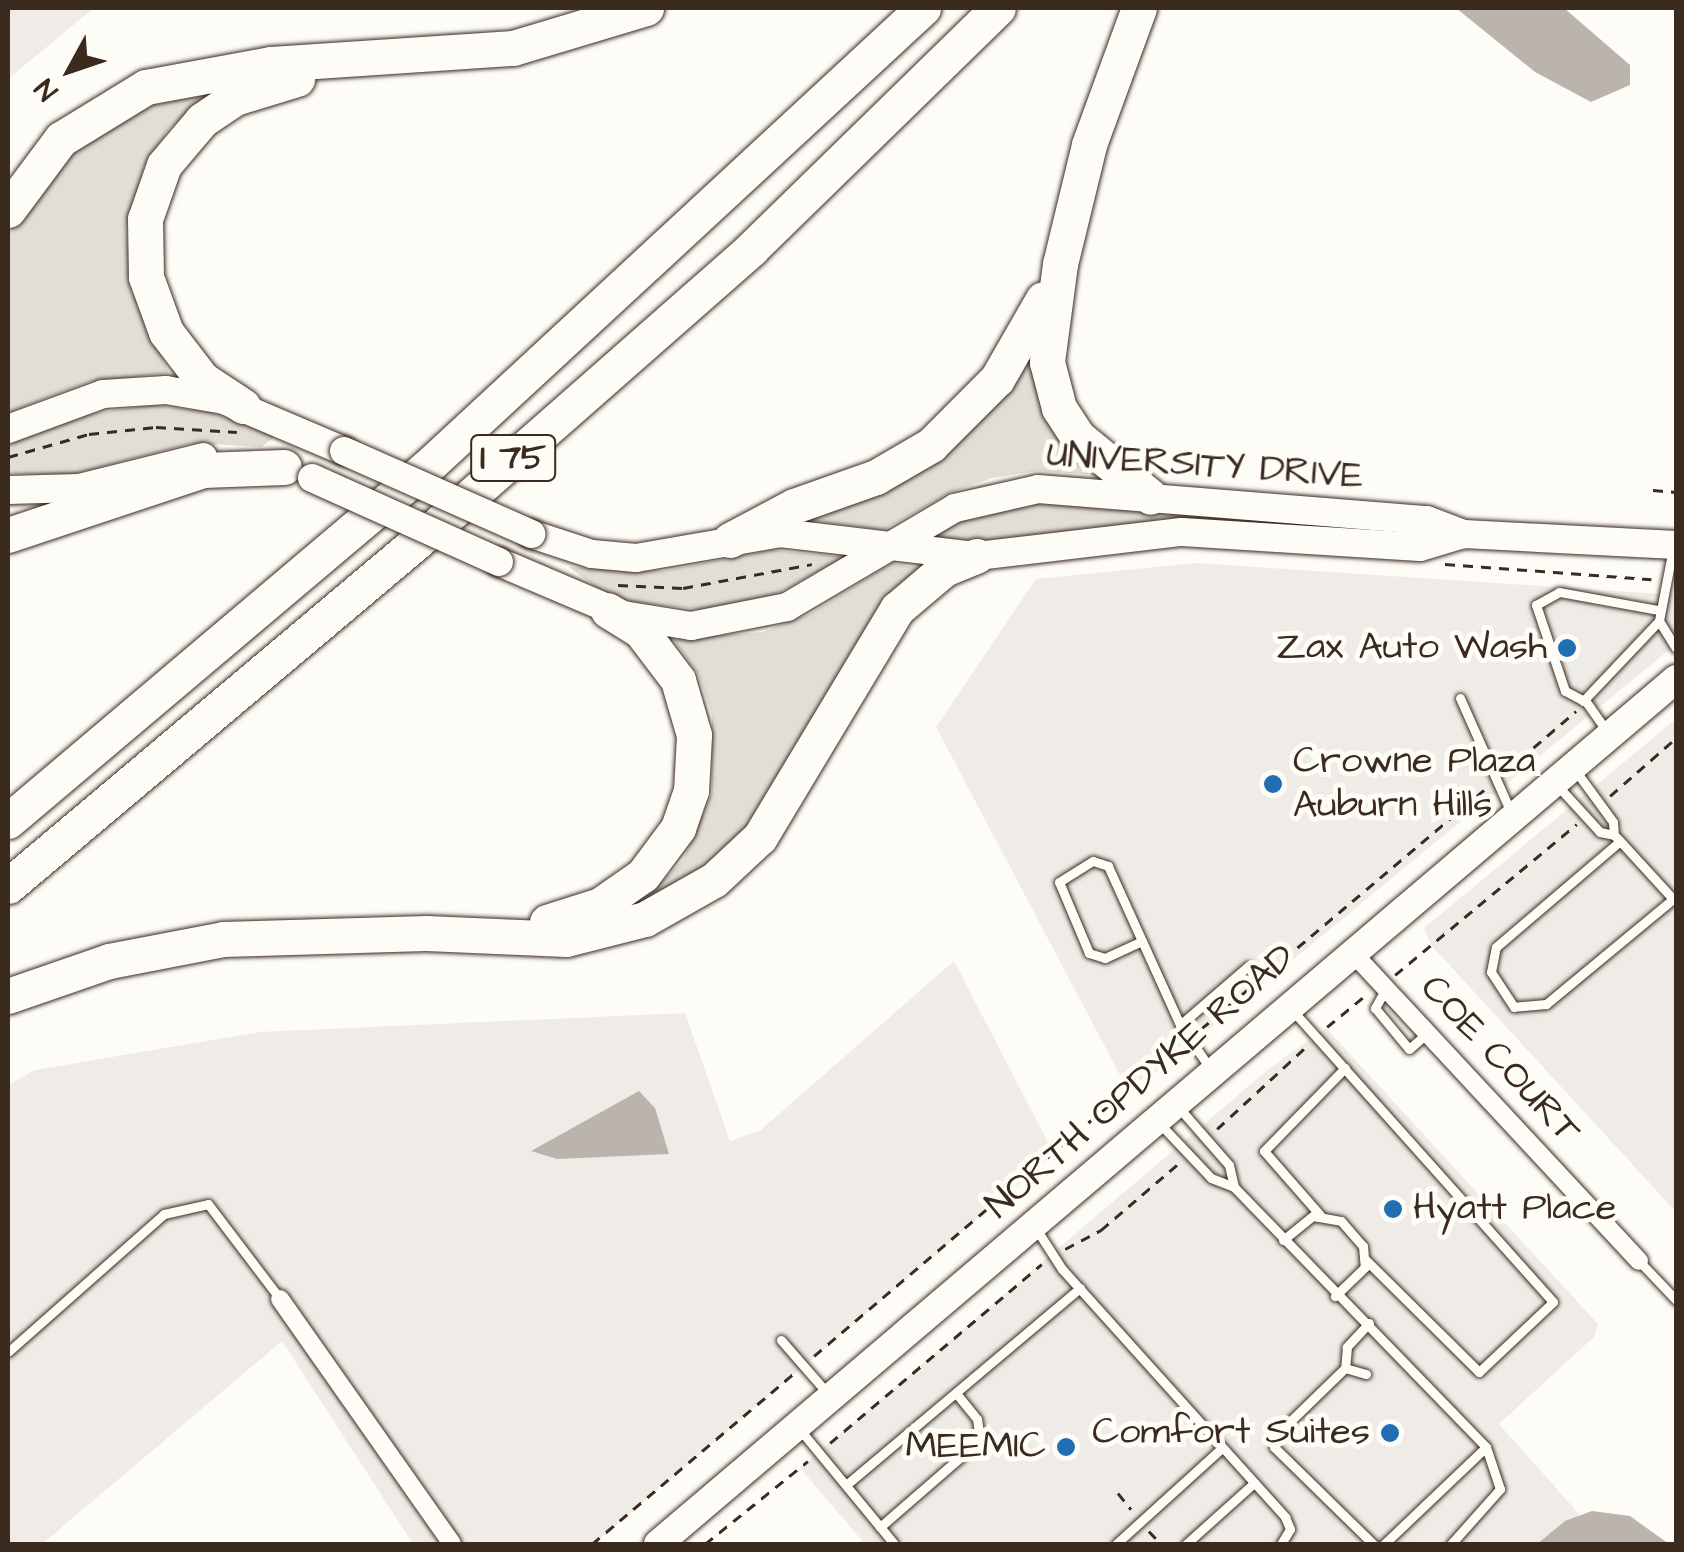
<!DOCTYPE html>
<style>
body{margin:0}
#map{position:relative;width:1684px;height:1552px;overflow:hidden;background:#fdfcf7;font-family:"Architects Daughter",sans-serif}
div>[style]{position:absolute}
[style*='--x']{left:calc(var(--x)*1px);top:calc(var(--y)*1px);width:calc(var(--w)*1px);rotate:calc(var(--a)*1deg)}
.built>*{inset:0;background:#efece7}
.green>*{inset:0;background:#e1ded7}
.water>*{inset:0;background:#bbb4ad}
.path>*{height:2.5px;margin-top:-1.25px;transform-origin:0;background:repeating-linear-gradient(90deg,#3b2a1e 0 10px,transparent 0 18px)}
.roads{filter:drop-shadow(0 0 2px #3b2a1e) drop-shadow(0 0 2px #3b2a1e)}
.service>*{height:9px;margin:-4.5px;padding:0 4.5px;transform-origin:4.5px;border-radius:4.5px;background:#fdfcf7}
.minor>*{height:18px;margin:-9px;padding:0 9px;transform-origin:9px;border-radius:9px;background:#fdfcf7}
.secondary>*{height:28px;margin:-14px;padding:0 14px;transform-origin:14px;border-radius:14px;background:#fdfcf7}
.motorway>*{height:35px;margin:-17.5px;padding:0 17.5px;transform-origin:17.5px;border-radius:17.5px;background:#fdfcf7}
.bridges{filter:drop-shadow(0 0 2px #3b2a1e) drop-shadow(0 0 2px #3b2a1e)}
.secondary-bridge>*{height:28px;margin:-14px;padding:0 14px;transform-origin:14px;border-radius:14px;background:#fdfcf7}
.dots>*{width:28px;height:28px;translate:-50% -50%;box-sizing:border-box;border:5px solid #fdfcf7;border-radius:50%}
span{translate:-50% -50%;white-space:nowrap;text-align:center;line-height:1.15;-webkit-text-stroke:10px #fdfcf7;paint-order:stroke}
.shield-label span{padding:2px 8px;background:#fdfcf7;border:2px solid;border-radius:8px;-webkit-text-stroke-width:0}
.shield-label{font-size:35px;color:#3b2a1e;font-weight:700}
.street-label{font-size:38px;color:#3b2a1e}
.poi-label{font-size:38px;color:#3b2a1e}
.right{translate:-100% -50%;text-align:right}
.left{translate:0 -50%;text-align:left}
.frame{position:absolute;inset:0;border:10px solid #3b2a1e;pointer-events:none}
.north{position:absolute;left:20px;top:20px;width:100px;height:100px;-webkit-text-stroke:8px #fdfcf7;paint-order:stroke;rotate:230deg;font-size:28px;font-weight:700;line-height:40px;text-align:center;color:#3b2a1e}
.north::after{content:'';display:block;margin:auto;width:35px;height:45px;background:#3b2a1e;clip-path:polygon(50% 0,100% 100%,50% 72%,0 100%)}
</style>
<div id="map">
<div class="built">
<div style="clip-path:polygon(8px 8px,94px 8px,8px 79px)"></div>
<div style="clip-path:polygon(1196px 563px,1676px 595px,1676px 644px,1146px 1081px,1120px 1075px,936px 727px,1036px 579px)"></div>
<div style="clip-path:polygon(1676px 719px,1676px 1212px,1431px 945px,1424px 928px)"></div>
<div style="clip-path:polygon(954px 961px,1054px 1154px,594px 1544px,413px 1544px,282px 1341px,42px 1544px,8px 1544px,8px 1085px,35px 1070px,261px 1032px,685px 1013px,730px 1141px,761px 1130px)"></div>
<div style="clip-path:polygon(1326px 1028px,1598px 1324px,1594px 1337px,1499px 1424px,1580px 1515px,1562px 1544px,865px 1544px,800px 1468px,1270px 1068px)"></div>
</div>
<div class="green">
<div style="clip-path:polygon(207px 87px,208px 94px,168px 130px,144px 166px,126px 227px,131px 291px,169px 373px,88px 382px,8px 412px,8px 235px,57px 163px,133px 107px)"></div>
<div style="clip-path:polygon(1031px 350px,1099px 475px,1037px 471px,992px 478px,949px 493px,883px 530px,802px 519px)"></div>
<div style="clip-path:polygon(152px 405px,210px 412px,276px 436px,261px 447px,192px 443px,69px 475px,8px 473px,8px 445px,88px 414px)"></div>
<div style="clip-path:polygon(1039px 502px,1426px 534px,1180px 521px,986px 542px,931px 537px,970px 517px)"></div>
<div style="clip-path:polygon(772px 550px,844px 557px,774px 595px,706px 610px,632px 602px,598px 589px,569px 567px,663px 571px)"></div>
<div style="clip-path:polygon(892px 563px,924px 569px,772px 809px,718px 866px,638px 907px,683px 860px,712px 793px,712px 715px,698px 674px,673px 639px,763px 632px,810px 614px)"></div>
</div>
<div class="water">
<div style="clip-path:polygon(1456px 8px,1564px 8px,1630px 65px,1630px 85px,1591px 102px,1535px 72px)"></div>
<div style="clip-path:polygon(639px 1091px,655px 1108px,669px 1154px,557px 1159px,531px 1151px)"></div>
<div style="clip-path:polygon(1592px 1511px,1630px 1516px,1669px 1544px,1537px 1544px,1565px 1521px)"></div>
</div>
<div class="path">
<div style="--x:8;--y:457;--w:84;--a:-15.9"></div>
<div style="--x:89;--y:434;--w:67;--a:-6"></div>
<div style="--x:156;--y:427;--w:81;--a:3.5"></div>
<div style="--x:1653;--y:490;--w:23;--a:5"></div>
<div style="--x:1445;--y:564;--w:207;--a:4.2"></div>
<div style="--x:618;--y:585;--w:65;--a:2.6"></div>
<div style="--x:683;--y:588;--w:131;--a:-10.5"></div>
<div style="--x:1506;--y:771;--w:92;--a:-40.6"></div>
<div style="--x:1610;--y:796;--w:88;--a:-41.3"></div>
<div style="--x:1395;--y:975;--w:236;--a:-39.7"></div>
<div style="--x:1327;--y:1027;--w:52;--a:-39.5"></div>
<div style="--x:1201;--y:1029;--w:372;--a:-40.2"></div>
<div style="--x:1217;--y:1129;--w:122;--a:-42.7"></div>
<div style="--x:1065;--y:1249;--w:41;--a:-27.8"></div>
<div style="--x:1101;--y:1230;--w:101;--a:-40.6"></div>
<div style="--x:814;--y:1356;--w:386;--a:-40.4"></div>
<div style="--x:1108;--y:1106;--w:23;--a:-59"></div>
<div style="--x:1120;--y:1086;--w:60;--a:-41.6"></div>
<div style="--x:1165;--y:1046;--w:13;--a:-18"></div>
<div style="--x:830;--y:1443;--w:277;--a:-40.2"></div>
<div style="--x:1118;--y:1493;--w:21;--a:51"></div>
<div style="--x:1149;--y:1531;--w:18;--a:47"></div>
<div style="--x:592;--y:1544;--w:263;--a:-40.2"></div>
<div style="--x:705;--y:1544;--w:132;--a:-38.9"></div>
</div>
<div class="roads">
<div class="service">
<div style="--x:1673;--y:548;--w:74;--a:100.9"></div>
<div style="--x:1659;--y:621;--w:32;--a:58"></div>
<div style="--x:1460;--y:698;--w:128;--a:66"></div>
<div style="--x:1583;--y:701;--w:110;--a:-46.5"></div>
<div style="--x:1608;--y:733;--w:38;--a:-125"></div>
<div style="--x:1586;--y:702;--w:24;--a:-152"></div>
<div style="--x:1565;--y:691;--w:91;--a:-108.6"></div>
<div style="--x:1536;--y:605;--w:26;--a:-29"></div>
<div style="--x:1559;--y:592;--w:101;--a:10.3"></div>
<div style="--x:1575;--y:770;--w:64;--a:53.8"></div>
<div style="--x:1613;--y:822;--w:13;--a:86"></div>
<div style="--x:1556;--y:784;--w:65;--a:47.5"></div>
<div style="--x:1600;--y:832;--w:14;--a:12"></div>
<div style="--x:1614;--y:835;--w:8;--a:45"></div>
<div style="--x:1620;--y:841;--w:79;--a:47.6"></div>
<div style="--x:1673;--y:899;--w:165;--a:140.4"></div>
<div style="--x:1546;--y:1004;--w:32;--a:175"></div>
<div style="--x:1514;--y:1007;--w:42;--a:-123.3"></div>
<div style="--x:1491;--y:972;--w:25;--a:-79"></div>
<div style="--x:1496;--y:947;--w:163;--a:-40.5"></div>
<div style="--x:1142;--y:941;--w:41;--a:155.3"></div>
<div style="--x:1105;--y:958;--w:17;--a:-163"></div>
<div style="--x:1089;--y:953;--w:77;--a:-112.9"></div>
<div style="--x:1059;--y:882;--w:40;--a:-32"></div>
<div style="--x:1093;--y:861;--w:16;--a:18"></div>
<div style="--x:1108;--y:866;--w:175;--a:65.6"></div>
<div style="--x:1385;--y:990;--w:21;--a:119"></div>
<div style="--x:1375;--y:1008;--w:53;--a:50.3"></div>
<div style="--x:1409;--y:1049;--w:28;--a:-41"></div>
<div style="--x:1293;--y:1011;--w:390;--a:48.2"></div>
<div style="--x:1553;--y:1302;--w:102;--a:136.6"></div>
<div style="--x:1479;--y:1372;--w:161;--a:-135.3"></div>
<div style="--x:1210;--y:1068;--w:52;--a:-124.9"></div>
<div style="--x:1180;--y:1025;--w:90;--a:-40.9"></div>
<div style="--x:1180;--y:1109;--w:74;--a:48.8"></div>
<div style="--x:1229;--y:1165;--w:23;--a:77"></div>
<div style="--x:1160;--y:1124;--w:74;--a:46.6"></div>
<div style="--x:1211;--y:1178;--w:25;--a:21"></div>
<div style="--x:1234;--y:1187;--w:362;--a:45.9"></div>
<div style="--x:1486;--y:1447;--w:141;--a:136.4"></div>
<div style="--x:1320;--y:1215;--w:85;--a:-131.2"></div>
<div style="--x:1264;--y:1151;--w:116;--a:-45.7"></div>
<div style="--x:1035;--y:1227;--w:50;--a:57.3"></div>
<div style="--x:1062;--y:1269;--w:334;--a:48"></div>
<div style="--x:1285;--y:1517;--w:13;--a:67"></div>
<div style="--x:1290;--y:1529;--w:17;--a:121"></div>
<div style="--x:1283;--y:1240;--w:38;--a:-39"></div>
<div style="--x:1313;--y:1216;--w:28;--a:10"></div>
<div style="--x:1341;--y:1221;--w:33;--a:49"></div>
<div style="--x:1363;--y:1246;--w:21;--a:85"></div>
<div style="--x:1365;--y:1267;--w:42;--a:136"></div>
<div style="--x:1639;--y:1261;--w:54;--a:46.5"></div>
<div style="--x:1369;--y:1323;--w:33;--a:133"></div>
<div style="--x:1347;--y:1347;--w:21;--a:95"></div>
<div style="--x:1345;--y:1368;--w:100;--a:135.8"></div>
<div style="--x:1273;--y:1438;--w:9;--a:84"></div>
<div style="--x:1274;--y:1447;--w:139;--a:44.4"></div>
<div style="--x:781;--y:1340;--w:73;--a:48.9"></div>
<div style="--x:8;--y:1352;--w:208;--a:-41.5"></div>
<div style="--x:164;--y:1214;--w:45;--a:-12.8"></div>
<div style="--x:208;--y:1204;--w:119;--a:52.8"></div>
<div style="--x:1345;--y:1368;--w:22;--a:16"></div>
<div style="--x:801;--y:1431;--w:146;--a:50.5"></div>
<div style="--x:846;--y:1485;--w:306;--a:-40.1"></div>
<div style="--x:880;--y:1527;--w:133;--a:-41"></div>
<div style="--x:980;--y:1440;--w:21;--a:-98"></div>
<div style="--x:977;--y:1419;--w:33;--a:-129"></div>
<div style="--x:1116;--y:1544;--w:143;--a:-42.2"></div>
<div style="--x:1186;--y:1544;--w:91;--a:-41.9"></div>
<div style="--x:1451;--y:1544;--w:74;--a:-48.3"></div>
<div style="--x:1500;--y:1489;--w:44;--a:-108.4"></div>
</div>
<div class="minor">
<div style="--x:1351;--y:951;--w:423;--a:47.1"></div>
<div style="--x:280;--y:1299;--w:299;--a:54.9"></div>
</div>
<div class="secondary">
<div style="--x:8;--y:429;--w:101;--a:-20.2"></div>
<div style="--x:103;--y:394;--w:63;--a:-3.6"></div>
<div style="--x:166;--y:390;--w:59;--a:9.8"></div>
<div style="--x:224;--y:400;--w:130;--a:23"></div>
<div style="--x:8;--y:490;--w:71;--a:-1.6"></div>
<div style="--x:79;--y:488;--w:128;--a:-14"></div>
<div style="--x:531;--y:534;--w:64;--a:18.2"></div>
<div style="--x:592;--y:554;--w:44;--a:5.2"></div>
<div style="--x:636;--y:558;--w:146;--a:-9.8"></div>
<div style="--x:780;--y:533;--w:198;--a:6.7"></div>
<div style="--x:977;--y:556;--w:206;--a:-6.7"></div>
<div style="--x:1182;--y:532;--w:238;--a:3.6"></div>
<div style="--x:1420;--y:547;--w:46;--a:-16.5"></div>
<div style="--x:1464;--y:534;--w:212;--a:3"></div>
<div style="--x:499;--y:562;--w:135;--a:23.1"></div>
<div style="--x:623;--y:615;--w:69;--a:9.2"></div>
<div style="--x:691;--y:626;--w:98;--a:-11.2"></div>
<div style="--x:787;--y:607;--w:195;--a:-30.5"></div>
<div style="--x:955;--y:508;--w:85;--a:-12.9"></div>
<div style="--x:1038;--y:489;--w:390;--a:4.6"></div>
<div style="--x:1427;--y:520;--w:40;--a:21"></div>
<div style="--x:658;--y:1544;--w:1336;--a:-40.35"></div>
</div>
<div class="motorway">
<div style="--x:1139;--y:8;--w:146;--a:110.1"></div>
<div style="--x:1089;--y:145;--w:122;--a:103.7"></div>
<div style="--x:1060;--y:264;--w:99;--a:97.6"></div>
<div style="--x:1047;--y:362;--w:48;--a:75.4"></div>
<div style="--x:1059;--y:408;--w:35;--a:57"></div>
<div style="--x:1078;--y:437;--w:94;--a:39.4"></div>
<div style="--x:8;--y:210;--w:89;--a:-53.3"></div>
<div style="--x:61;--y:139;--w:100;--a:-31.5"></div>
<div style="--x:146;--y:87;--w:127;--a:-10.4"></div>
<div style="--x:271;--y:64;--w:243;--a:-3.8"></div>
<div style="--x:513;--y:48;--w:139;--a:-16.7"></div>
<div style="--x:243;--y:406;--w:49;--a:-146.6"></div>
<div style="--x:202;--y:379;--w:59;--a:-127.5"></div>
<div style="--x:166;--y:332;--w:59;--a:-110"></div>
<div style="--x:146;--y:277;--w:58;--a:-91"></div>
<div style="--x:145;--y:219;--w:57;--a:-70.6"></div>
<div style="--x:164;--y:165;--w:59;--a:-49.8"></div>
<div style="--x:202;--y:120;--w:40;--a:-34"></div>
<div style="--x:235;--y:98;--w:65;--a:-17"></div>
<div style="--x:8;--y:535;--w:206;--a:-18.4"></div>
<div style="--x:203;--y:470;--w:81;--a:-2.1"></div>
<div style="--x:730;--y:540;--w:72;--a:-28"></div>
<div style="--x:794;--y:506;--w:87;--a:-19.5"></div>
<div style="--x:876;--y:477;--w:64;--a:-30.2"></div>
<div style="--x:931;--y:445;--w:93;--a:-45"></div>
<div style="--x:997;--y:379;--w:92;--a:-60.1"></div>
<div style="--x:8;--y:821;--w:549;--a:-40.19"></div>
<div style="--x:427;--y:467;--w:676;--a:-42.78"></div>
<div style="--x:8;--y:886;--w:579;--a:-40.1"></div>
<div style="--x:451;--y:513;--w:400;--a:-41.3"></div>
<div style="--x:751;--y:249;--w:345;--a:-44.3"></div>
<div style="--x:547;--y:922;--w:56;--a:-17.8"></div>
<div style="--x:600;--y:905;--w:52;--a:-34.9"></div>
<div style="--x:643;--y:875;--w:59;--a:-53.3"></div>
<div style="--x:678;--y:828;--w:39;--a:-71"></div>
<div style="--x:691;--y:791;--w:56;--a:-86.9"></div>
<div style="--x:694;--y:735;--w:57;--a:-106.2"></div>
<div style="--x:678;--y:680;--w:61;--a:-127.1"></div>
<div style="--x:641;--y:631;--w:39;--a:-148"></div>
<div style="--x:8;--y:996;--w:107;--a:-19.1"></div>
<div style="--x:109;--y:961;--w:116;--a:-10.9"></div>
<div style="--x:223;--y:939;--w:203;--a:-1.7"></div>
<div style="--x:426;--y:933;--w:140;--a:2.5"></div>
<div style="--x:566;--y:939;--w:81;--a:-14.2"></div>
<div style="--x:645;--y:919;--w:79;--a:-29.5"></div>
<div style="--x:714;--y:880;--w:63;--a:-43.1"></div>
<div style="--x:760;--y:837;--w:266;--a:-59"></div>
<div style="--x:897;--y:609;--w:62;--a:-40.4"></div>
<div style="--x:944;--y:569;--w:35;--a:-22"></div>
</div>
</div>
<div class="bridges">
<div class="secondary-bridge">
<div style="--x:344;--y:451;--w:205;--a:23.9"></div>
<div style="--x:312;--y:478;--w:205;--a:24.2"></div>
</div>
</div>
<div class="dots">
<div style="left:1567px;top:648px;background:#1f6fb2"></div>
<div style="left:1273px;top:784px;background:#1f6fb2"></div>
<div style="left:1393px;top:1209px;background:#1f6fb2"></div>
<div style="left:1390px;top:1433px;background:#1f6fb2"></div>
<div style="left:1066px;top:1447px;background:#1f6fb2"></div>
</div>
<div class="shield-label">
<span style="left:513px;top:458px">I 75</span>
</div>
<div class="street-label">
<span style="left:1205px;top:466px;rotate:4deg">UNIVERSITY DRIVE</span>
<span style="left:1500px;top:1060px;rotate:47deg">COE COURT</span>
<span style="left:1141px;top:1082px;rotate:-41deg">NORTH OPDYKE ROAD</span>
</div>
<div class="poi-label">
<span class="right" style="left:1547px;top:648px">Zax Auto Wash</span>
<span class="left" style="left:1293px;top:784px">Crowne Plaza<br>Auburn Hills</span>
<span class="left" style="left:1413px;top:1209px">Hyatt Place</span>
<span class="right" style="left:1370px;top:1433px">Comfort Suites</span>
<span class="right" style="left:1046px;top:1447px">MEEMIC</span>
</div>
<div class="frame"></div>
<div class="north">N</div>
</div>
